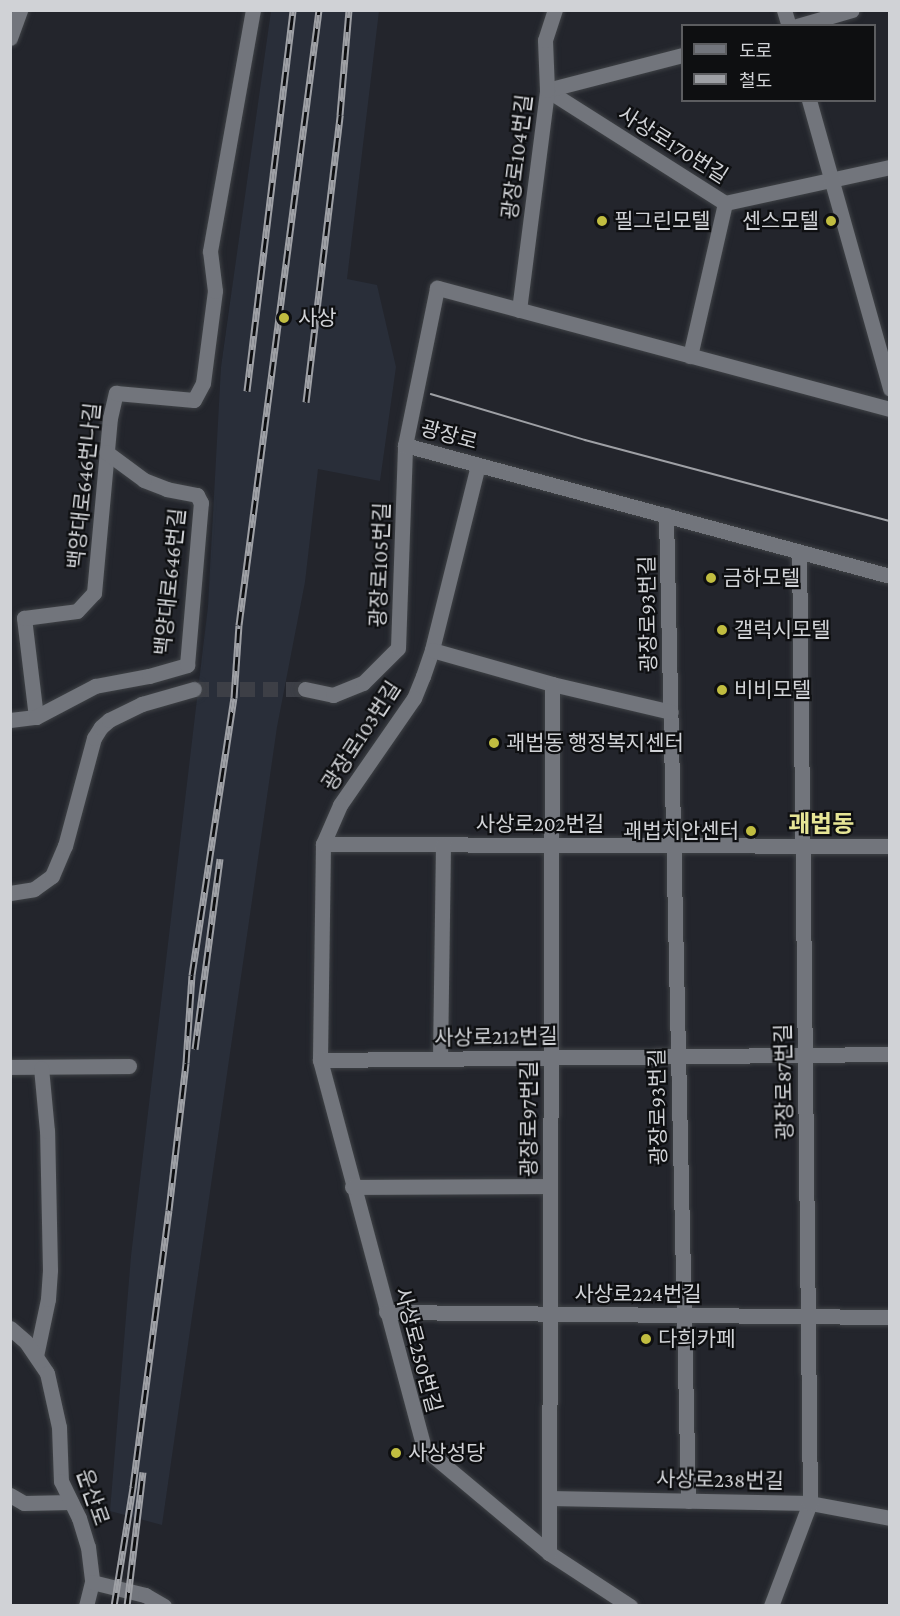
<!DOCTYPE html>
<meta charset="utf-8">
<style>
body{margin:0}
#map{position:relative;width:900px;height:1616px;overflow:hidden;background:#23252c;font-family:"Crimson Pro","Noto Sans KR",serif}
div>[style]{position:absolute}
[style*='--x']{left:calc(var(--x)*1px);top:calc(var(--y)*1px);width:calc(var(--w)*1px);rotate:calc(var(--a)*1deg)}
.built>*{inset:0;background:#292e39}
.minor-tunnel>*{height:15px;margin-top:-7.5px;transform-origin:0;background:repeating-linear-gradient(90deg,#3d3f46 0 15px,transparent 0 23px)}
.roads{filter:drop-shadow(0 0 2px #3f4246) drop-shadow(0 0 2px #3f4246)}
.minor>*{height:15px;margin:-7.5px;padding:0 7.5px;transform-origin:7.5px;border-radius:7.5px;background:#72757c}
.secondary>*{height:15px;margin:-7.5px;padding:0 7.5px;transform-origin:7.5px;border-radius:7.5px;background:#72757c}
.tram>*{height:1.5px;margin:-0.75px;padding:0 0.75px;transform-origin:0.75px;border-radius:0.75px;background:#9ea0a5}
.rail>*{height:7px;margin-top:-3.5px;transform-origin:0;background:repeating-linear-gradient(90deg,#0e0f11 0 14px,#9ea0a5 0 28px);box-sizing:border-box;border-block:2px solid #9ea0a5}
.dots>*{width:16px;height:16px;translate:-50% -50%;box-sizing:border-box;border:3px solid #0e0f11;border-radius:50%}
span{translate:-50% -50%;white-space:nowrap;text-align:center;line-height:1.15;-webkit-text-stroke:4.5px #0e0f11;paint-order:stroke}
.street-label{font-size:21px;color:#d0d2d6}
.poi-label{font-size:21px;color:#d0d2d6}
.left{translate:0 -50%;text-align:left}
.right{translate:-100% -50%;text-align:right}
.quarter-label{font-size:24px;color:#e6e596;font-weight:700}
.frame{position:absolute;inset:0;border:12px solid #d0d2d6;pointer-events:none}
.legend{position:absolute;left:681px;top:24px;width:195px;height:78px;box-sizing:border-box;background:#0e0f11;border:2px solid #5c5d60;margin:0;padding:8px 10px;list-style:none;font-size:18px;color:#d0d2d6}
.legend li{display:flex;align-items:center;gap:12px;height:30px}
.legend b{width:30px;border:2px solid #5c5d60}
</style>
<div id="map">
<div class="built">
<div style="clip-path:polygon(271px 11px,379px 11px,347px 279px,377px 285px,396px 367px,380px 481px,318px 469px,305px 582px,277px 727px,162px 1525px,110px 1511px,131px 1256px,208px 606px,221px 367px)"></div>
</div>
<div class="minor-tunnel">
<div style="--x:194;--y:689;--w:111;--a:0"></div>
</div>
<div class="roads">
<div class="minor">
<div style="--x:784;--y:10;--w:17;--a:73"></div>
<div style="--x:797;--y:26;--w:57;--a:-16.2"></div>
<div style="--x:547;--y:90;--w:211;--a:32.4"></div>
<div style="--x:725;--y:203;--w:169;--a:-12.3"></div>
<div style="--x:547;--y:90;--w:139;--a:-14.5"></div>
<div style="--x:809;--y:100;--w:300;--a:74.3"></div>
<div style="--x:519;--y:310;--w:222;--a:-82.7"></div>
<div style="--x:547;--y:90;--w:50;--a:-92.3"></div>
<div style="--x:545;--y:40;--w:32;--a:-72"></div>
<div style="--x:690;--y:356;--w:157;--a:-77.1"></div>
<div style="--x:478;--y:465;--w:191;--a:104"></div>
<div style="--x:432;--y:650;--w:28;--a:109"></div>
<div style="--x:423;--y:676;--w:24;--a:112"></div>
<div style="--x:414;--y:698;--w:130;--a:124.7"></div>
<div style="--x:340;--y:805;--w:43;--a:113.6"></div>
<div style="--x:323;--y:844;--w:216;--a:90.8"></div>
<div style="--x:320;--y:1060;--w:402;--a:75"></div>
<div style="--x:424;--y:1448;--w:163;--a:40"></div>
<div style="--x:549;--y:1553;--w:97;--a:33.2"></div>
<div style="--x:666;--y:515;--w:986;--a:88.72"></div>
<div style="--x:432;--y:650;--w:125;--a:15.8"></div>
<div style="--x:552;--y:684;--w:122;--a:13.2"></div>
<div style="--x:305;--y:689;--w:29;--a:12"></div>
<div style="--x:333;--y:695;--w:32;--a:-22"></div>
<div style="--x:363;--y:683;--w:49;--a:-45"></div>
<div style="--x:398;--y:648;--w:203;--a:-88"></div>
<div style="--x:36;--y:717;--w:100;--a:-96.9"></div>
<div style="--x:24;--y:618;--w:53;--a:-7.5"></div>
<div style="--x:77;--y:611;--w:25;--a:-47"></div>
<div style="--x:94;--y:593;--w:176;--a:-84.8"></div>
<div style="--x:110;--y:418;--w:26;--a:-77"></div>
<div style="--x:116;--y:393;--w:78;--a:5.1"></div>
<div style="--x:194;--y:400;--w:19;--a:-62"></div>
<div style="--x:203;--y:383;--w:93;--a:-82.6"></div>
<div style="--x:215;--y:291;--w:40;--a:-97.1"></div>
<div style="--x:210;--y:251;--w:245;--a:-79.9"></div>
<div style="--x:10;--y:720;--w:26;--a:-7"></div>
<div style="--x:36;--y:717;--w:67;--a:-27.7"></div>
<div style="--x:95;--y:686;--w:55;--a:-10.5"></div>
<div style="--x:149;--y:676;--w:40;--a:-16"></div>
<div style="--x:187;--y:665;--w:163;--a:-85.1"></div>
<div style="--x:201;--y:503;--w:9;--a:-117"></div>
<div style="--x:197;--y:495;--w:31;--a:-169"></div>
<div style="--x:167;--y:489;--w:25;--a:-159"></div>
<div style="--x:144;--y:480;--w:47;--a:-143.6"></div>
<div style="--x:323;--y:844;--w:567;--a:0.2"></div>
<div style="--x:10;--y:893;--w:24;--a:-9"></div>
<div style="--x:34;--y:889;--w:22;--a:-36"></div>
<div style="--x:52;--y:876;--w:33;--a:-67"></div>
<div style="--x:65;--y:846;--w:112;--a:-75"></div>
<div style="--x:94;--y:738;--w:13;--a:-58"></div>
<div style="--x:101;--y:727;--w:11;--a:-41"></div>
<div style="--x:109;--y:720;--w:37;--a:-26"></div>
<div style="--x:142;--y:704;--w:54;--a:-16.1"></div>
<div style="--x:440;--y:1059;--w:214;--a:-89.2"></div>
<div style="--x:320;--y:1060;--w:570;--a:-0.6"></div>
<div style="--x:10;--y:1067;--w:119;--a:-0.5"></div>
<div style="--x:352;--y:1187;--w:198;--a:-0.3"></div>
<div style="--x:386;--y:1312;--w:504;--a:0.57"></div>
<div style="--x:36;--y:1356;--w:58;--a:-78.1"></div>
<div style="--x:48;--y:1299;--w:29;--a:-86"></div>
<div style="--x:50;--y:1270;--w:139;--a:-91.2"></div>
<div style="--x:47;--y:1131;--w:63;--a:-95.4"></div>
<div style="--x:10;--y:1495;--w:16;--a:30"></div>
<div style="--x:24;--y:1503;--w:47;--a:-1.2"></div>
<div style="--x:549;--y:1498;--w:261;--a:1.1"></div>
<div style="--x:810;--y:1503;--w:81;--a:10.6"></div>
<div style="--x:549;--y:1553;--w:869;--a:-89.8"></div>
<div style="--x:86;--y:1606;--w:25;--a:-76"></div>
<div style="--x:771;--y:1606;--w:110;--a:-69.3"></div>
<div style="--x:810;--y:1503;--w:951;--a:-90.66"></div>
</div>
<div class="secondary">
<div style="--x:10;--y:38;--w:30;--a:-70"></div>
<div style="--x:890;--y:409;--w:469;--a:-165"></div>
<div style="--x:437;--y:288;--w:160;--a:101.5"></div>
<div style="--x:405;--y:445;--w:502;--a:15.12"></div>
<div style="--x:10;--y:1328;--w:21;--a:41"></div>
<div style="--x:26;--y:1342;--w:37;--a:56"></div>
<div style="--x:47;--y:1373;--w:55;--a:77.5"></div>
<div style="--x:59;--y:1427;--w:54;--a:87.9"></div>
<div style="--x:61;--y:1481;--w:41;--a:64.1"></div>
<div style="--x:79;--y:1518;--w:30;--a:73"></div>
<div style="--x:88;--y:1547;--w:35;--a:83"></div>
<div style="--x:92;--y:1582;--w:55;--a:13.8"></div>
<div style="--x:145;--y:1595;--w:22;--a:30"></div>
</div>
</div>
<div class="tram">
<div style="--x:431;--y:394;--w:161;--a:16.6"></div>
<div style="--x:585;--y:440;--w:316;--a:14.9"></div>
</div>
<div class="rail">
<div style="--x:247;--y:391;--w:384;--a:-83.1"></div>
<div style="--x:306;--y:402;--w:289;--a:-83.2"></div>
<div style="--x:340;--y:115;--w:105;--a:-85.1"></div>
<div style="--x:195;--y:1049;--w:192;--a:-82.5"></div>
<div style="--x:114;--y:1606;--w:121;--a:-80.9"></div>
<div style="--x:133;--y:1487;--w:279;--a:-82.6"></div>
<div style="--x:169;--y:1210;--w:148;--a:-83.4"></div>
<div style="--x:186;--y:1063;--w:88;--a:-86.1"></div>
<div style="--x:192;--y:975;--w:280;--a:-81.4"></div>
<div style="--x:234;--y:698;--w:73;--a:-86.1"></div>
<div style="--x:239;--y:625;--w:620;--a:-82.59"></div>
<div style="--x:127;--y:1606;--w:135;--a:-83.2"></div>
</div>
<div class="dots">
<div style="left:602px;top:221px;background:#c1bd40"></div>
<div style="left:831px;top:221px;background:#c1bd40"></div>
<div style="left:284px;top:318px;background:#c1bd40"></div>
<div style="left:711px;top:578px;background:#c1bd40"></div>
<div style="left:722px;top:630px;background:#c1bd40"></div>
<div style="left:722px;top:690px;background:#c1bd40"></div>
<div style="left:494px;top:743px;background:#c1bd40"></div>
<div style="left:751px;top:831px;background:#c1bd40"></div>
<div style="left:646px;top:1339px;background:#c1bd40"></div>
<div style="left:396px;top:1453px;background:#c1bd40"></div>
</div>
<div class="street-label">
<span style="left:673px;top:145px;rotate:32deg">사상로170번길</span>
<span style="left:517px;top:157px;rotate:-83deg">광장로104번길</span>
<span style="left:449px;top:435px;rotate:15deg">광장로</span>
<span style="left:84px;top:486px;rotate:-84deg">백양대로646번나길</span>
<span style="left:380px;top:565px;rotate:-88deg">광장로105번길</span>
<span style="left:170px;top:582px;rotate:-84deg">백양대로646번길</span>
<span style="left:648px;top:614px;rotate:-91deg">광장로93번길</span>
<span style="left:361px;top:736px;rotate:-57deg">광장로103번길</span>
<span style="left:540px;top:824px">사상로202번길</span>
<span style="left:496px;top:1037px;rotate:-1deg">사상로212번길</span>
<span style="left:784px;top:1082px;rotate:-91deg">광장로87번길</span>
<span style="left:658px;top:1107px;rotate:-91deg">광장로93번길</span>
<span style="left:529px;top:1119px;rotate:-90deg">광장로97번길</span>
<span style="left:638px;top:1294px">사상로224번길</span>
<span style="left:418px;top:1350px;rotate:75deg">사상로250번길</span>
<span style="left:720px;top:1480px;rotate:1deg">사상로238번길</span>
<span style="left:93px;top:1497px;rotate:71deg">운산로</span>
</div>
<div class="poi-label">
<span class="left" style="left:614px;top:221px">필그린모텔</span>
<span class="right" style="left:819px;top:221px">센스모텔</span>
<span class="left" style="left:298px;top:318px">사상</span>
<span class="left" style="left:723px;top:578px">금하모텔</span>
<span class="left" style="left:734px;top:630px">갤럭시모텔</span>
<span class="left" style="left:734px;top:690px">비비모텔</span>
<span class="left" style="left:506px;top:743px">괘법동 행정복지센터</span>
<span class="right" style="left:739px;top:831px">괘법치안센터</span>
<span class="left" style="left:658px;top:1339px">다희카페</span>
<span class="left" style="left:408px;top:1453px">사상성당</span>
</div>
<div class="quarter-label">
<span style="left:821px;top:824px">괘법동</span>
</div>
<div class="frame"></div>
<ul class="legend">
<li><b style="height:8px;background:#72757c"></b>도로</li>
<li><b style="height:8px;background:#9ea0a5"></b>철도</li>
</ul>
</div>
